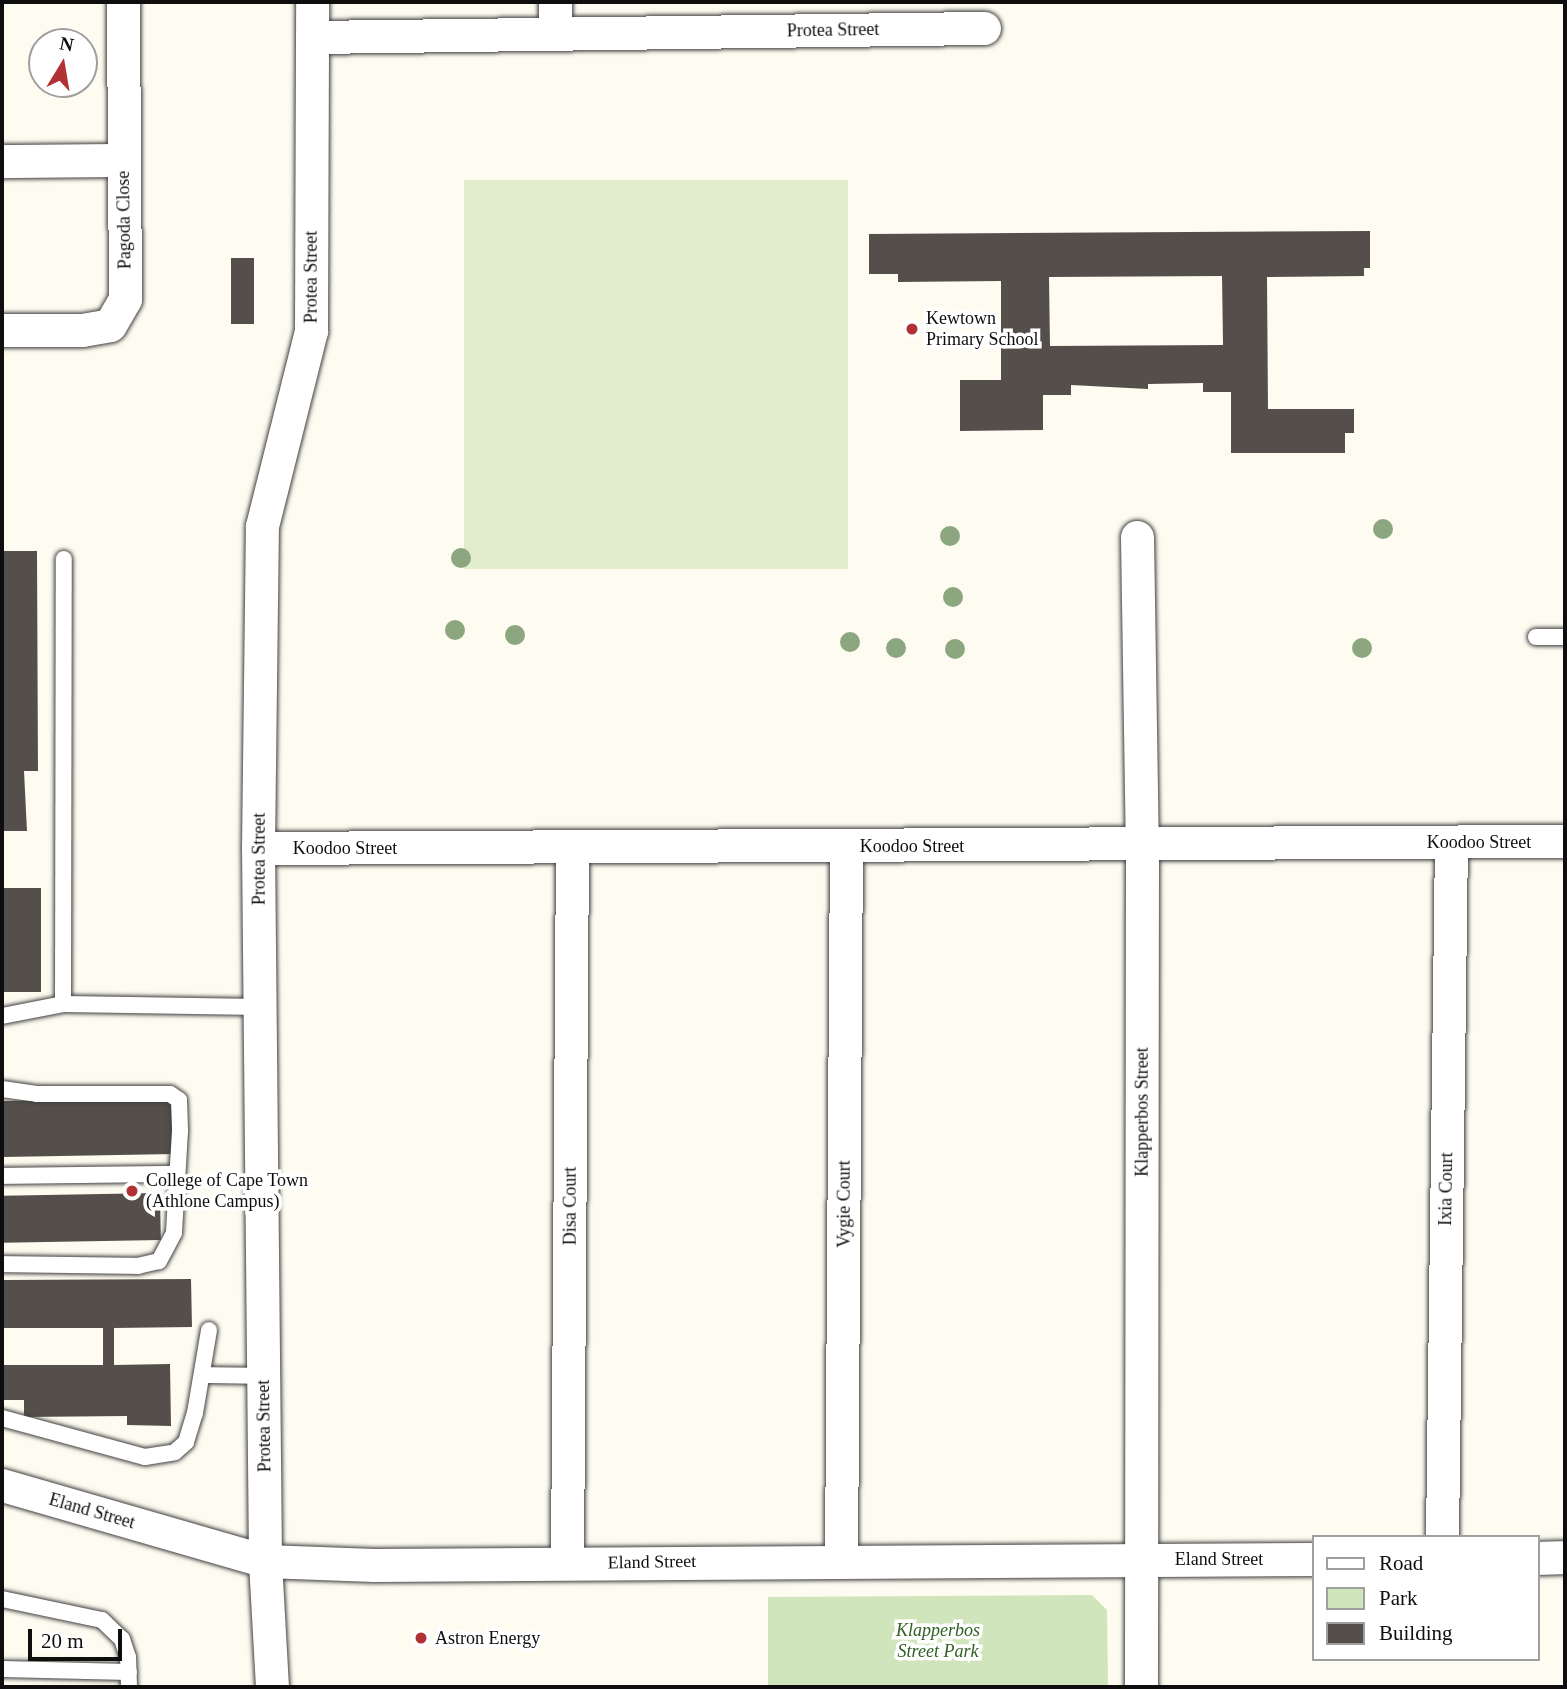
<!DOCTYPE html>
<style>
body{margin:0}
#map{position:relative;width:1567px;height:1689px;overflow:hidden;background:#fefbf0;font-family:"Times New Roman",serif}
div>[style]{position:absolute}
[style*='--x']{left:calc(var(--x)*1px);top:calc(var(--y)*1px);width:calc(var(--w)*1px);rotate:calc(var(--a)*1deg)}
.green>*{inset:0;background:#d1e5bc}
.pitch>*{inset:0;background:#e2edcd;transform-origin:0 0}
.building>*{inset:0;background:#554f4b;transform-origin:0 0}
.roads{filter:drop-shadow(0 0 2px #414141) drop-shadow(0 0 2px #414141)}
.lane>*{height:16px;margin:-8px;padding:0 8px;transform-origin:8px;border-radius:8px;background:#fff}
.street>*{height:33px;margin:-16.5px;padding:0 16.5px;transform-origin:16.5px;border-radius:16.5px;background:#fff}
.trees>*{width:20px;height:20px;margin:-10px;border-radius:50%;background:#8ca680}
.dots>*{width:19px;height:19px;translate:-50% -50%;box-sizing:border-box;border:4px solid #fff;border-radius:50%}
span{translate:-50% -50%;white-space:nowrap;text-align:center;line-height:1.15;-webkit-text-stroke:7px #fff;paint-order:stroke}
.street-label{font-size:18px;color:#0e0e0e}
.poi-label{font-size:18px;color:#0e0e0e}
.left{translate:0 -50%;text-align:left}
.park-label{font-size:18px;color:#2f6024;font-style:italic}
.frame{position:absolute;inset:0;border:4px solid #0e0e0e;pointer-events:none}
.legend{position:absolute;left:1312px;top:1535px;width:228px;height:126px;box-sizing:border-box;background:#fff;border:2px solid #9f9f9f;margin:0;padding:9px 12px;list-style:none;font-size:21px;color:#0e0e0e}
.legend li{display:flex;align-items:center;gap:14px;height:35px}
.legend b{width:35px;border:2px solid #9f9f9f}
.north{position:absolute;left:28px;top:28px;width:70px;height:70px;box-sizing:border-box;background:#fff;border:2px solid #9f9f9f;border-radius:50%;rotate:11deg;font-size:19px;font-weight:700;line-height:28px;text-align:center;color:#0e0e0e}
.north::after{content:'';display:block;margin:auto;width:24px;height:32px;background:#b13235;clip-path:polygon(50% 0,100% 100%,50% 72%,0 100%)}
.scale{position:absolute;left:28px;top:1629px;width:94px;height:32px;box-sizing:border-box;border:4px solid #0e0e0e;border-top:0;padding-left:9px;font-size:21px;line-height:24px;white-space:nowrap;color:#0e0e0e;-webkit-text-stroke:5px #fff;paint-order:stroke}
</style>
<div id="map">
<div class="green">
<div style="clip-path:polygon(1092px 1595px,1107px 1610px,1108px 1687px,768px 1687px,768px 1597px)"></div>
</div>
<div class="pitch">
<div style="left:464px;top:180px;width:384px;height:389px"></div>
</div>
<div class="building">
<div style="clip-path:polygon(evenodd,1370px 231px,1370px 268px,1364px 268px,1364px 276px,1267px 277px,1268px 409px,1354px 409px,1354px 433px,1345px 433px,1345px 453px,1231px 453px,1231px 392px,1203px 392px,1203px 383px,1148px 384px,1148px 389px,1071px 385px,1071px 395px,1043px 395px,1043px 430px,960px 431px,960px 380px,1001px 380px,1001px 281px,898px 282px,898px 274px,869px 274px,869px 234px,1370px 231px,1222px 276px,1223px 345px,1050px 346px,1049px 277px,1222px 276px)"></div>
<div style="left:231px;top:258px;width:23px;height:66px"></div>
<div style="clip-path:polygon(2px 551px,37px 551px,38px 771px,24px 771px,27px 831px,2px 831px)"></div>
<div style="left:2px;top:888px;width:39px;height:104px"></div>
<div style="left:174px;top:1098px;width:56px;height:172px;rotate:89deg"></div>
<div style="left:160px;top:1193px;width:47px;height:158px;rotate:89deg"></div>
<div style="clip-path:polygon(191px 1279px,192px 1327px,114px 1328px,114px 1365px,170px 1364px,171px 1426px,127px 1425px,127px 1416px,24px 1417px,24px 1400px,2px 1400px,2px 1365px,103px 1365px,103px 1328px,2px 1328px,2px 1280px)"></div>
</div>
<div class="roads">
<div class="lane">
<div style="--x:1536;--y:637;--w:29;--a:0"></div>
<div style="--x:63;--y:1004;--w:445;--a:-89.9"></div>
<div style="--x:2;--y:1016;--w:62;--a:-11.1"></div>
<div style="--x:63;--y:1004;--w:197;--a:0.9"></div>
<div style="--x:2;--y:1089;--w:35;--a:8"></div>
<div style="--x:37;--y:1094;--w:133;--a:0"></div>
<div style="--x:170;--y:1094;--w:11;--a:34"></div>
<div style="--x:179;--y:1100;--w:31;--a:88"></div>
<div style="--x:180;--y:1131;--w:102;--a:93.4"></div>
<div style="--x:174;--y:1233;--w:32;--a:118"></div>
<div style="--x:159;--y:1261;--w:22;--a:167"></div>
<div style="--x:138;--y:1266;--w:136;--a:-179.2"></div>
<div style="--x:2;--y:1176;--w:175;--a:-0.7"></div>
<div style="--x:202;--y:1375;--w:61;--a:0.9"></div>
<div style="--x:2;--y:1418;--w:148;--a:15.3"></div>
<div style="--x:145;--y:1457;--w:30;--a:-9"></div>
<div style="--x:175;--y:1452;--w:15;--a:-42"></div>
<div style="--x:186;--y:1442;--w:30;--a:-73"></div>
<div style="--x:195;--y:1413;--w:84;--a:-80.4"></div>
<div style="--x:2;--y:1599;--w:102;--a:11.9"></div>
<div style="--x:102;--y:1620;--w:28;--a:44"></div>
<div style="--x:122;--y:1639;--w:19;--a:72"></div>
<div style="--x:128;--y:1657;--w:30;--a:88"></div>
<div style="--x:2;--y:1669;--w:127;--a:1.4"></div>
</div>
<div class="street">
<div style="--x:555;--y:33;--w:31;--a:-90"></div>
<div style="--x:312;--y:37;--w:672;--a:-0.77"></div>
<div style="--x:2;--y:161;--w:122;--a:-0.5"></div>
<div style="--x:2;--y:330;--w:80;--a:0"></div>
<div style="--x:82;--y:330;--w:28;--a:-10"></div>
<div style="--x:110;--y:325;--w:30;--a:-60"></div>
<div style="--x:125;--y:299;--w:297;--a:-90.4"></div>
<div style="--x:1137;--y:537;--w:307;--a:89.1"></div>
<div style="--x:1142;--y:844;--w:843;--a:90.07"></div>
<div style="--x:258;--y:848;--w:1307;--a:-0.31"></div>
<div style="--x:2;--y:1485;--w:274;--a:16.1"></div>
<div style="--x:265;--y:1561;--w:109;--a:2.1"></div>
<div style="--x:374;--y:1565;--w:939;--a:-0.37"></div>
<div style="--x:1442;--y:1537;--w:695;--a:-89.26"></div>
<div style="--x:1537;--y:1558;--w:28;--a:-2"></div>
<div style="--x:841;--y:1561;--w:715;--a:-89.6"></div>
<div style="--x:567;--y:1563;--w:715;--a:-89.6"></div>
<div style="--x:272;--y:1687;--w:126;--a:-93.2"></div>
<div style="--x:265;--y:1561;--w:713;--a:-90.56"></div>
<div style="--x:258;--y:848;--w:322;--a:-89.3"></div>
<div style="--x:262;--y:526;--w:201;--a:-75.9"></div>
<div style="--x:311;--y:331;--w:329;--a:-89.8"></div>
</div>
</div>
<div class="trees">
<div style="left:1383px;top:529px"></div>
<div style="left:950px;top:536px"></div>
<div style="left:461px;top:558px"></div>
<div style="left:953px;top:597px"></div>
<div style="left:455px;top:630px"></div>
<div style="left:515px;top:635px"></div>
<div style="left:850px;top:642px"></div>
<div style="left:896px;top:648px"></div>
<div style="left:1362px;top:648px"></div>
<div style="left:955px;top:649px"></div>
</div>
<div class="dots">
<div style="left:912px;top:329px;background:#b13235"></div>
<div style="left:132px;top:1191px;background:#b13235"></div>
<div style="left:421px;top:1638px;background:#b13235"></div>
</div>
<div class="street-label">
<span style="left:833px;top:30px;rotate:-1deg">Protea Street</span>
<span style="left:124px;top:220px;rotate:-91deg">Pagoda Close</span>
<span style="left:311px;top:277px;rotate:-90deg">Protea Street</span>
<span style="left:1479px;top:842px">Koodoo Street</span>
<span style="left:912px;top:846px">Koodoo Street</span>
<span style="left:345px;top:848px">Koodoo Street</span>
<span style="left:259px;top:859px;rotate:-90deg">Protea Street</span>
<span style="left:1142px;top:1112px;rotate:-90deg">Klapperbos Street</span>
<span style="left:1446px;top:1189px;rotate:-89deg">Ixia Court</span>
<span style="left:844px;top:1204px;rotate:-90deg">Vygie Court</span>
<span style="left:570px;top:1206px;rotate:-90deg">Disa Court</span>
<span style="left:264px;top:1426px;rotate:-91deg">Protea Street</span>
<span style="left:92px;top:1511px;rotate:16deg">Eland Street</span>
<span style="left:1219px;top:1559px">Eland Street</span>
<span style="left:652px;top:1562px;rotate:-1deg">Eland Street</span>
</div>
<div class="poi-label">
<span class="left" style="left:926px;top:329px">Kewtown<br>Primary School</span>
<span class="left" style="left:146px;top:1191px">College of Cape Town<br>(Athlone Campus)</span>
<span class="left" style="left:435px;top:1638px">Astron Energy</span>
</div>
<div class="park-label">
<span style="left:938px;top:1641px">Klapperbos<br>Street Park</span>
</div>
<div class="frame"></div>
<ul class="legend">
<li><b style="height:9px;background:#fff"></b>Road</li>
<li><b style="height:19px;background:#d1e5bc"></b>Park</li>
<li><b style="height:19px;background:#554f4b"></b>Building</li>
</ul>
<div class="north">N</div>
<div class="scale">20 m</div>
</div>
